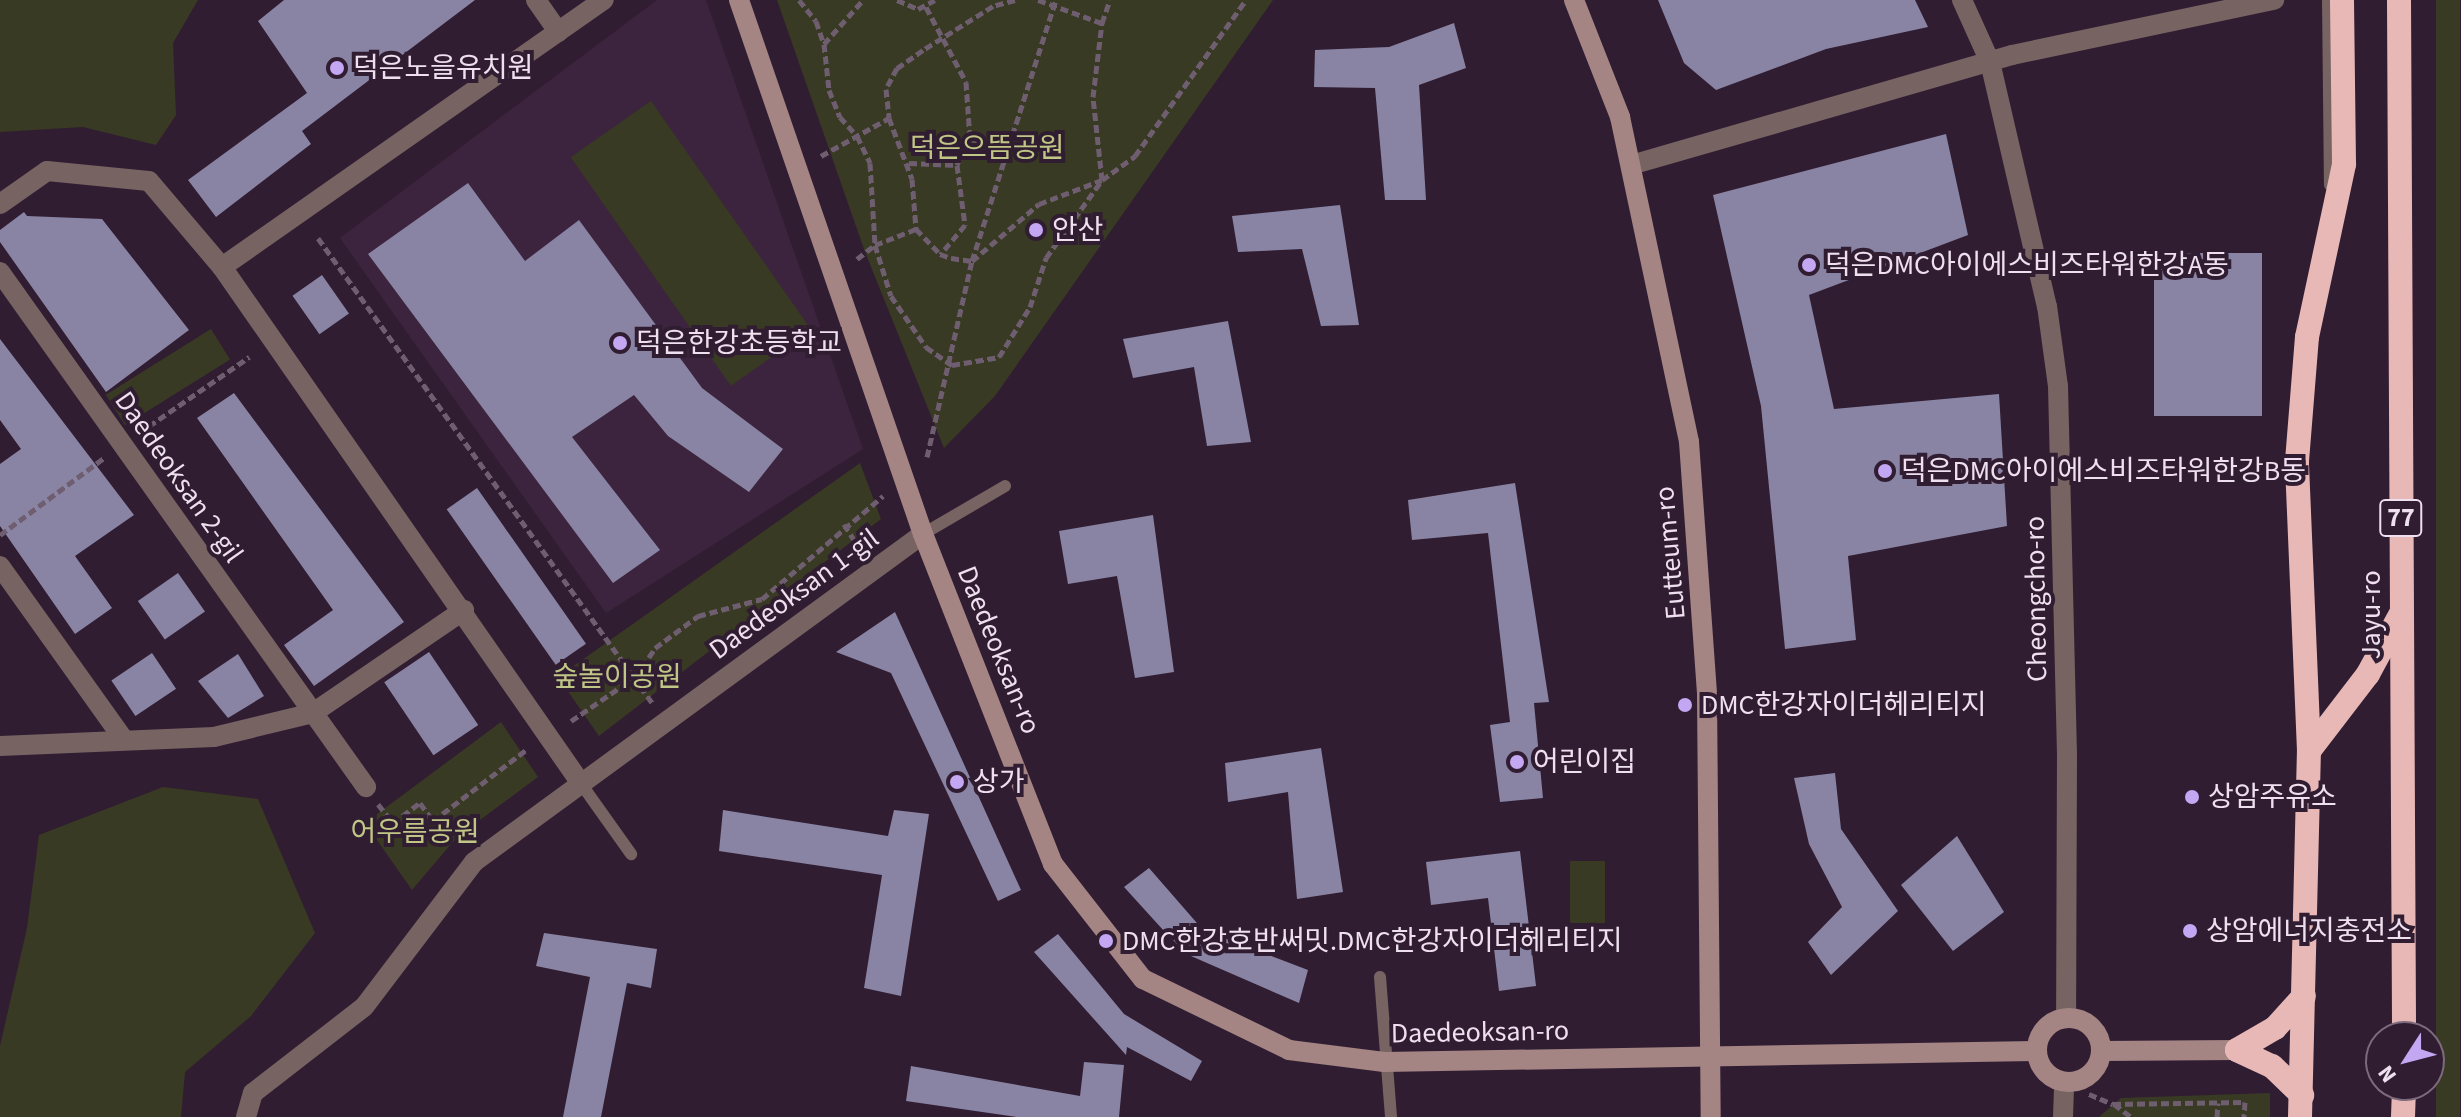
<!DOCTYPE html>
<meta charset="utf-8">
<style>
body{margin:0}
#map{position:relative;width:2461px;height:1117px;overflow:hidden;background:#311d32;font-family:"Source Sans 3","Noto Sans KR",sans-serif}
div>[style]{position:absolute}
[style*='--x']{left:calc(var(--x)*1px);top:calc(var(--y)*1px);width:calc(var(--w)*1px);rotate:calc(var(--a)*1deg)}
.built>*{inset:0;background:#3d243e}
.green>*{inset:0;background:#383a23;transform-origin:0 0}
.building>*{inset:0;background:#8984a4;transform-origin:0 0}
.path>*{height:5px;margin-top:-2.5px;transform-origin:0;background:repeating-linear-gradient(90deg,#6f5d70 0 8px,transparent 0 12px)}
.lane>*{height:12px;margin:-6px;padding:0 6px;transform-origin:6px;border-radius:6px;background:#766362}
.street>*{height:20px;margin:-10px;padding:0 10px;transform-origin:10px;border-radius:10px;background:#766362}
.secondary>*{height:20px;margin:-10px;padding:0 10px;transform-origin:10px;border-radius:10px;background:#a48584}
.secondary>.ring{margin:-10px;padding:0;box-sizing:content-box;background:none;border:20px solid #a48584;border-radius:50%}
.highway>*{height:24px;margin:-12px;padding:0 12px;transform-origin:12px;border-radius:12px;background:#e8b8b7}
.dots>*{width:22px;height:22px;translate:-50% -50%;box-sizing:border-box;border:4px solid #311d32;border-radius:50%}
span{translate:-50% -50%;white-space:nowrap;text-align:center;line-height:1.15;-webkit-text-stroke:8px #311d32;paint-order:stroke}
.shield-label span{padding:2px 6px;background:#311d32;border:2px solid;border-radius:6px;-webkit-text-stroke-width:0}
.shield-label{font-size:26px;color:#eee0ee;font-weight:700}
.poi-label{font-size:28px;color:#eee0ee}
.left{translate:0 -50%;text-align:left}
.park-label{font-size:28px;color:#c0c686}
.street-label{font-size:28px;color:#eee0ee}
.north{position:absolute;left:2365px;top:1021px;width:80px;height:80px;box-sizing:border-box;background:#311d32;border:2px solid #7d6b7d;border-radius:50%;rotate:234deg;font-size:22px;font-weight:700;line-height:32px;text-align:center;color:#eee0ee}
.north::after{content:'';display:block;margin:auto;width:28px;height:36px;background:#c3a7f2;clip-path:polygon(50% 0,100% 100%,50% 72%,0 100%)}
</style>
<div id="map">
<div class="built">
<div style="clip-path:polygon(657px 0,706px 0,863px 449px,606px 613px,340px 238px)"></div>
</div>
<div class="green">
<div style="clip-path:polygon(0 0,198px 0,173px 43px,176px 115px,156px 145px,83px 127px,0 132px)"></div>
<div style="clip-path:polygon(777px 0,1273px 0,995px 396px,944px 448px,865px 252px)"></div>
<div style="left:2436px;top:0;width:24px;height:1117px"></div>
<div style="left:651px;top:101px;width:279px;height:98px;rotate:55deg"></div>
<div style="left:211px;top:329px;width:36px;height:124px;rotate:58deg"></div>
<div style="clip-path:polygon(860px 463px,881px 519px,599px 736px,558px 677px)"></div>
<div style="clip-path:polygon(501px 722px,538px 777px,457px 837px,412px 890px,365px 823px)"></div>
<div style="clip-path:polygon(163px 787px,258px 799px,315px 933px,251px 1016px,185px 1072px,181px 1117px,0 1117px,0 1046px,27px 928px,39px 835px)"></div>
<div style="left:1605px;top:861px;width:62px;height:35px;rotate:90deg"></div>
<div style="clip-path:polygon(2270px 1093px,2270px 1117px,2099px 1117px,2121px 1098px)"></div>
</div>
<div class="building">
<div style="clip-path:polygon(284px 0,475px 0,302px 131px,311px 144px,216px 217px,188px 180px,307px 93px,258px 21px)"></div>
<div style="clip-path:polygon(1658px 0,1915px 0,1928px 27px,1826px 49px,1716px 90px,1684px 63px)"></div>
<div style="clip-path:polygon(1454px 23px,1466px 68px,1419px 85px,1426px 200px,1385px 200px,1375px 88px,1314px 87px,1315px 50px,1389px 47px)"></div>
<div style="clip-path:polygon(1946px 134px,1968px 235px,1809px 295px,1834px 409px,1999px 394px,2007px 526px,1848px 556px,1856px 640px,1785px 649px,1761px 406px,1713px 195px)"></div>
<div style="clip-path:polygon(468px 183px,525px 261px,579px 220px,702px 388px,783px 449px,749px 492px,668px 436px,634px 395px,572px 437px,660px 550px,613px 583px,368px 254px)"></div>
<div style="clip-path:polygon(1340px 205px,1359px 325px,1321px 326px,1302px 249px,1238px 252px,1232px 216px)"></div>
<div style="clip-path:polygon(24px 212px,27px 216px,102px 219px,189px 330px,106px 392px,0 242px,0 230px)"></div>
<div style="left:2262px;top:253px;width:163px;height:108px;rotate:90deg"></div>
<div style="left:322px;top:275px;width:47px;height:36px;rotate:55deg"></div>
<div style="clip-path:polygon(1228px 321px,1251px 442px,1207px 446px,1194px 367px,1133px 378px,1123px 339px)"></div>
<div style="clip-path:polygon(0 339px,134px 515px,75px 556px,112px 608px,75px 634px,0 526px,0 464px,21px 449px,0 420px)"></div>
<div style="clip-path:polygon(234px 393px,404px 622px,314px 686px,284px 645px,333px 610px,197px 418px)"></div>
<div style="clip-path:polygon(1515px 483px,1549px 702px,1534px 703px,1543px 798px,1500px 802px,1490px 725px,1510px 722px,1488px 533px,1412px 540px,1408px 500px)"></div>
<div style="left:477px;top:488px;width:190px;height:37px;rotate:55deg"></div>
<div style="clip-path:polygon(1153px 515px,1174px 672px,1135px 678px,1117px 576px,1068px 584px,1059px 531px)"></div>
<div style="left:178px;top:573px;width:47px;height:49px;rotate:55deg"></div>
<div style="clip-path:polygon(895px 612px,1021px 890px,998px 901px,891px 673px,836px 652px)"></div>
<div style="left:429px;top:652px;width:88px;height:54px;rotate:56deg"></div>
<div style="left:152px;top:653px;width:43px;height:49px;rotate:56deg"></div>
<div style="clip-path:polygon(238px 654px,264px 696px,228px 718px,198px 681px)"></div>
<div style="clip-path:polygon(1321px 748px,1343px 892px,1297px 899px,1288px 792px,1228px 802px,1225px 763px)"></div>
<div style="clip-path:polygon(1835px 773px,1841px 829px,1898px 911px,1831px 975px,1808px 942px,1842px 907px,1809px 844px,1794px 778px)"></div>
<div style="clip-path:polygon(723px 810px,888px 836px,894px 810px,929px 814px,901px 996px,864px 988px,882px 875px,719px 851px)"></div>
<div style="clip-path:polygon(1957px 836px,2004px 912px,1953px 951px,1901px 885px)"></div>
<div style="clip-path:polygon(1520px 851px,1536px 986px,1499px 991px,1488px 898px,1431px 905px,1426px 862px)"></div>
<div style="clip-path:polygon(1149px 868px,1203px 930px,1308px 970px,1299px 1003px,1184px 953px,1124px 887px)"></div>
<div style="clip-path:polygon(544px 933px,657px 949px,651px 988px,627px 983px,601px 1117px,563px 1117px,590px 977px,536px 966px)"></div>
<div style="clip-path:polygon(1058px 934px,1124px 1014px,1202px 1061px,1191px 1081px,1127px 1047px,1126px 1055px,1034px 952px)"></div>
<div style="clip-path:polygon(1084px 1062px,1124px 1065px,1119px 1117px,1017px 1117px,906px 1101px,911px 1066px,1080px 1096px)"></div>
</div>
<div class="path">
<div style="--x:799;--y:0;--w:27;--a:51"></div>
<div style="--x:816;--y:21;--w:24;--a:71"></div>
<div style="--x:824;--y:44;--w:46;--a:83.8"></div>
<div style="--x:829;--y:90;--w:29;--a:68"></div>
<div style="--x:840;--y:117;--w:25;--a:48"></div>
<div style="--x:857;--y:136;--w:30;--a:64"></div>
<div style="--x:870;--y:163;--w:82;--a:86.5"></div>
<div style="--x:875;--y:245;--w:53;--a:72.6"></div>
<div style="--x:891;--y:296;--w:62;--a:55.5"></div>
<div style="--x:926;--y:347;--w:32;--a:35"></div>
<div style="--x:952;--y:365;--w:48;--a:-9.7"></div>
<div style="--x:999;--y:357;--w:59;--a:-58.2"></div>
<div style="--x:1030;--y:307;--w:52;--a:-71.9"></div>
<div style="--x:1046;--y:258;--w:96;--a:-54.3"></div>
<div style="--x:1102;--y:180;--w:83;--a:-96.2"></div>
<div style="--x:1093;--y:97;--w:75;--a:-83.1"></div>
<div style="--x:1102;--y:23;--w:24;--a:-71"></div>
<div style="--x:897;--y:0;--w:23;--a:23"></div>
<div style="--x:918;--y:9;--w:19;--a:-28"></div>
<div style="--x:1015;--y:0;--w:23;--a:165"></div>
<div style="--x:993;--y:6;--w:83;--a:147.8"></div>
<div style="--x:923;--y:50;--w:32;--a:145"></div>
<div style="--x:897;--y:68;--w:24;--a:118"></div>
<div style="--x:886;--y:89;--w:29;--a:84"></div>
<div style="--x:889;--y:118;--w:65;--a:69.3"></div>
<div style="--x:912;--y:179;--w:50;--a:85.4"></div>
<div style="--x:916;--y:229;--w:35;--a:46"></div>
<div style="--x:940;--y:254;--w:12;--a:20"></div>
<div style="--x:951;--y:258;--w:21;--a:8"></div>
<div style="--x:972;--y:261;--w:88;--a:-40.4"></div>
<div style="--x:1039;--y:204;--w:67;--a:-20.9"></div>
<div style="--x:1102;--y:180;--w:41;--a:-36"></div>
<div style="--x:1135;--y:156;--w:191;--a:-54.6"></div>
<div style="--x:1038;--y:0;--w:68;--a:19.8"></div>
<div style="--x:926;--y:7;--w:85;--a:61.9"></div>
<div style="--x:966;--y:82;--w:57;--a:86"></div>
<div style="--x:970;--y:139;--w:29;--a:117"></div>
<div style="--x:957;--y:165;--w:61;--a:82.4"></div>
<div style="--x:965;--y:225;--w:38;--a:130"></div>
<div style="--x:824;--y:44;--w:59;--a:-48.4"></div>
<div style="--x:970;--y:139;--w:36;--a:8"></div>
<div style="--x:821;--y:156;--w:78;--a:-29.2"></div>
<div style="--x:909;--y:163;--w:48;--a:2.4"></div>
<div style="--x:318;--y:238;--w:574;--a:54.29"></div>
<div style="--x:857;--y:259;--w:23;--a:-38"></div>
<div style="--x:875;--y:245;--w:44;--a:-21.3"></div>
<div style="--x:139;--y:433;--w:134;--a:-34.6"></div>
<div style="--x:927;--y:457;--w:201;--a:-77.1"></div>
<div style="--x:972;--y:261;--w:274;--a:-72.2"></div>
<div style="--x:844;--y:524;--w:26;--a:58"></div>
<div style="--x:0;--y:535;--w:131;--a:-36.6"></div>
<div style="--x:571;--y:721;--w:78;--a:-34.5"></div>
<div style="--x:635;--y:677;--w:35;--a:-55"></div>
<div style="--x:655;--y:648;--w:54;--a:-36.7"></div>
<div style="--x:698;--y:616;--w:66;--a:-14.9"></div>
<div style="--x:762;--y:599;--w:159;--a:-40.4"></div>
<div style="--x:378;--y:804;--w:24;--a:52"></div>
<div style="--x:393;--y:823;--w:34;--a:-37"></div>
<div style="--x:420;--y:803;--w:22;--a:54"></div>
<div style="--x:433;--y:821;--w:117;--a:-37.4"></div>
<div style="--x:2089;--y:1094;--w:26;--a:23"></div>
<div style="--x:2113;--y:1104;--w:132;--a:-0.9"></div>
<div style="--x:2245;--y:1102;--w:15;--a:94"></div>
<div style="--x:2114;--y:1104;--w:21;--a:37"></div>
<div style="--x:2217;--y:1117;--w:14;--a:-86"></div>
</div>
<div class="lane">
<div style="--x:2328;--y:0;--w:185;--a:89.4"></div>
<div style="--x:923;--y:534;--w:95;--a:-30.3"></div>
<div style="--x:582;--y:785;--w:85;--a:54.6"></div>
<div style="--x:1380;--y:977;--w:140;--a:85.5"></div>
</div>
<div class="street">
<div style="--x:536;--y:0;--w:39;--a:55"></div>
<div style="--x:1962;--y:0;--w:68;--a:65.7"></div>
<div style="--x:1990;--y:62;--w:251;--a:76.9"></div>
<div style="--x:2047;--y:306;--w:81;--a:82.2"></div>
<div style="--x:2058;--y:386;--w:368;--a:88.6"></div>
<div style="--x:2067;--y:754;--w:264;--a:90.2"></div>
<div style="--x:1631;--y:165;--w:397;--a:-16.1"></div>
<div style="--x:2012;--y:55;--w:268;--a:-11.9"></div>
<div style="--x:0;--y:204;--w:57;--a:-35.1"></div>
<div style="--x:47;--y:171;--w:102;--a:5.6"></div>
<div style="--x:149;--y:181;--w:113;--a:49.7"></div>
<div style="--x:222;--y:267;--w:631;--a:55.2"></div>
<div style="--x:222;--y:267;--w:466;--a:-35"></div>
<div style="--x:0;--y:272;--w:632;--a:54.6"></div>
<div style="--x:0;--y:566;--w:214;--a:54.5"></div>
<div style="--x:0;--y:746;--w:214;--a:-2.4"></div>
<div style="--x:214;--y:737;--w:102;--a:-13.6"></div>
<div style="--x:313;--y:713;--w:183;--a:-34.3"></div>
<div style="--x:246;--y:1117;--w:25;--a:-74"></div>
<div style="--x:253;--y:1093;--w:140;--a:-37.8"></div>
<div style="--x:364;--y:1007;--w:182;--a:-52.8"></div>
<div style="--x:474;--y:862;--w:556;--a:-36.15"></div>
<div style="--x:2063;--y:1117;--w:35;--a:-88"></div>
</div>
<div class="secondary">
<div style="--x:739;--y:0;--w:565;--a:70.99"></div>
<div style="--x:923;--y:534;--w:355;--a:68.5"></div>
<div style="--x:1053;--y:864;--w:146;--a:52"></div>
<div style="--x:1143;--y:979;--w:162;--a:25.9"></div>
<div style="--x:1289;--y:1050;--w:96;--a:7.2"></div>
<div style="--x:1384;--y:1062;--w:653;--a:-0.97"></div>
<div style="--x:1574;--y:0;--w:126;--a:68.5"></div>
<div style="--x:1620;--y:117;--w:332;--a:78"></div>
<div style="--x:1689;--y:442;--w:254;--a:85.9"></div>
<div style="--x:1707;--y:695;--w:422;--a:89.5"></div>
<div class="ring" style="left:2037px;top:1018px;width:44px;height:44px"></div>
<div style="--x:2101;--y:1051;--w:136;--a:-0.4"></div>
</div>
<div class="highway">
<div style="--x:2399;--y:0;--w:1037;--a:89.72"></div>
<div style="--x:2309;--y:751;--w:97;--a:-52.5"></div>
<div style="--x:2368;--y:674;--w:67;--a:-61.5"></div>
<div style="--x:2237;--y:1050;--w:44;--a:-30.1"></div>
<div style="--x:2275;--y:1028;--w:43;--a:-47.8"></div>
<div style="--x:2237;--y:1050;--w:38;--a:25"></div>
<div style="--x:2272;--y:1066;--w:42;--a:44"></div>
<div style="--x:2300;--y:1117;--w:366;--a:-88.6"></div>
<div style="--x:2309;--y:751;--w:290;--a:-92.4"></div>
<div style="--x:2297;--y:461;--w:124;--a:-85.4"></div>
<div style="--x:2307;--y:337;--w:177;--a:-77.9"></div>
<div style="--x:2344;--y:164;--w:164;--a:-90.7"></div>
<div style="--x:2403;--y:1117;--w:32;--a:-88"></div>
</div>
<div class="dots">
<div style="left:337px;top:68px;background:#c3a7f2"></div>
<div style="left:1036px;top:230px;background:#c3a7f2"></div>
<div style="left:1809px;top:265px;background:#c3a7f2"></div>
<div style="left:620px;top:343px;background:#c3a7f2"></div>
<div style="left:1885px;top:471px;background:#c3a7f2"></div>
<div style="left:1685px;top:705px;background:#c3a7f2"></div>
<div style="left:1517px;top:762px;background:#c3a7f2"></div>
<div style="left:957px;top:782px;background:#c3a7f2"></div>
<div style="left:2192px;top:797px;background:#c3a7f2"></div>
<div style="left:2190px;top:931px;background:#c3a7f2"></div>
<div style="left:1106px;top:941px;background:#c3a7f2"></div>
</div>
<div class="shield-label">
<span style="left:2401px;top:518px">77</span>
</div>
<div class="poi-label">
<span class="left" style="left:353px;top:68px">덕은노을유치원</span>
<span class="left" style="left:1052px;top:230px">안산</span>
<span class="left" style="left:1825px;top:265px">덕은DMC아이에스비즈타워한강A동</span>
<span class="left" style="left:636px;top:343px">덕은한강초등학교</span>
<span class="left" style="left:1901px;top:471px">덕은DMC아이에스비즈타워한강B동</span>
<span class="left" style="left:1701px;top:705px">DMC한강자이더헤리티지</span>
<span class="left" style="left:1533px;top:762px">어린이집</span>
<span class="left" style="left:973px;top:782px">상가</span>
<span class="left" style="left:2208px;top:797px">상암주유소</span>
<span class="left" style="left:2206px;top:931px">상암에너지충전소</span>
<span class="left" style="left:1122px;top:941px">DMC한강호반써밋.DMC한강자이더헤리티지</span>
</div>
<div class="park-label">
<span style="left:987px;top:148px">덕은으뜸공원</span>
<span style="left:617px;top:677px">숲놀이공원</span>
<span style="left:415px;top:832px">어우름공원</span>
</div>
<div class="street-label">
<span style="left:179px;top:477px;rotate:55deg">Daedeoksan 2-gil</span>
<span style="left:1670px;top:553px;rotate:-95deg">Eutteum-ro</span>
<span style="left:794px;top:594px;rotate:-36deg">Daedeoksan 1-gil</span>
<span style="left:2036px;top:599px;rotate:-91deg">Cheongcho-ro</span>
<span style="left:2371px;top:615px;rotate:-90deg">Jayu-ro</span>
<span style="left:999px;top:650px;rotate:68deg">Daedeoksan-ro</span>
<span style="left:1480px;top:1032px;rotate:-1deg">Daedeoksan-ro</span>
</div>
<div class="north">N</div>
</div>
